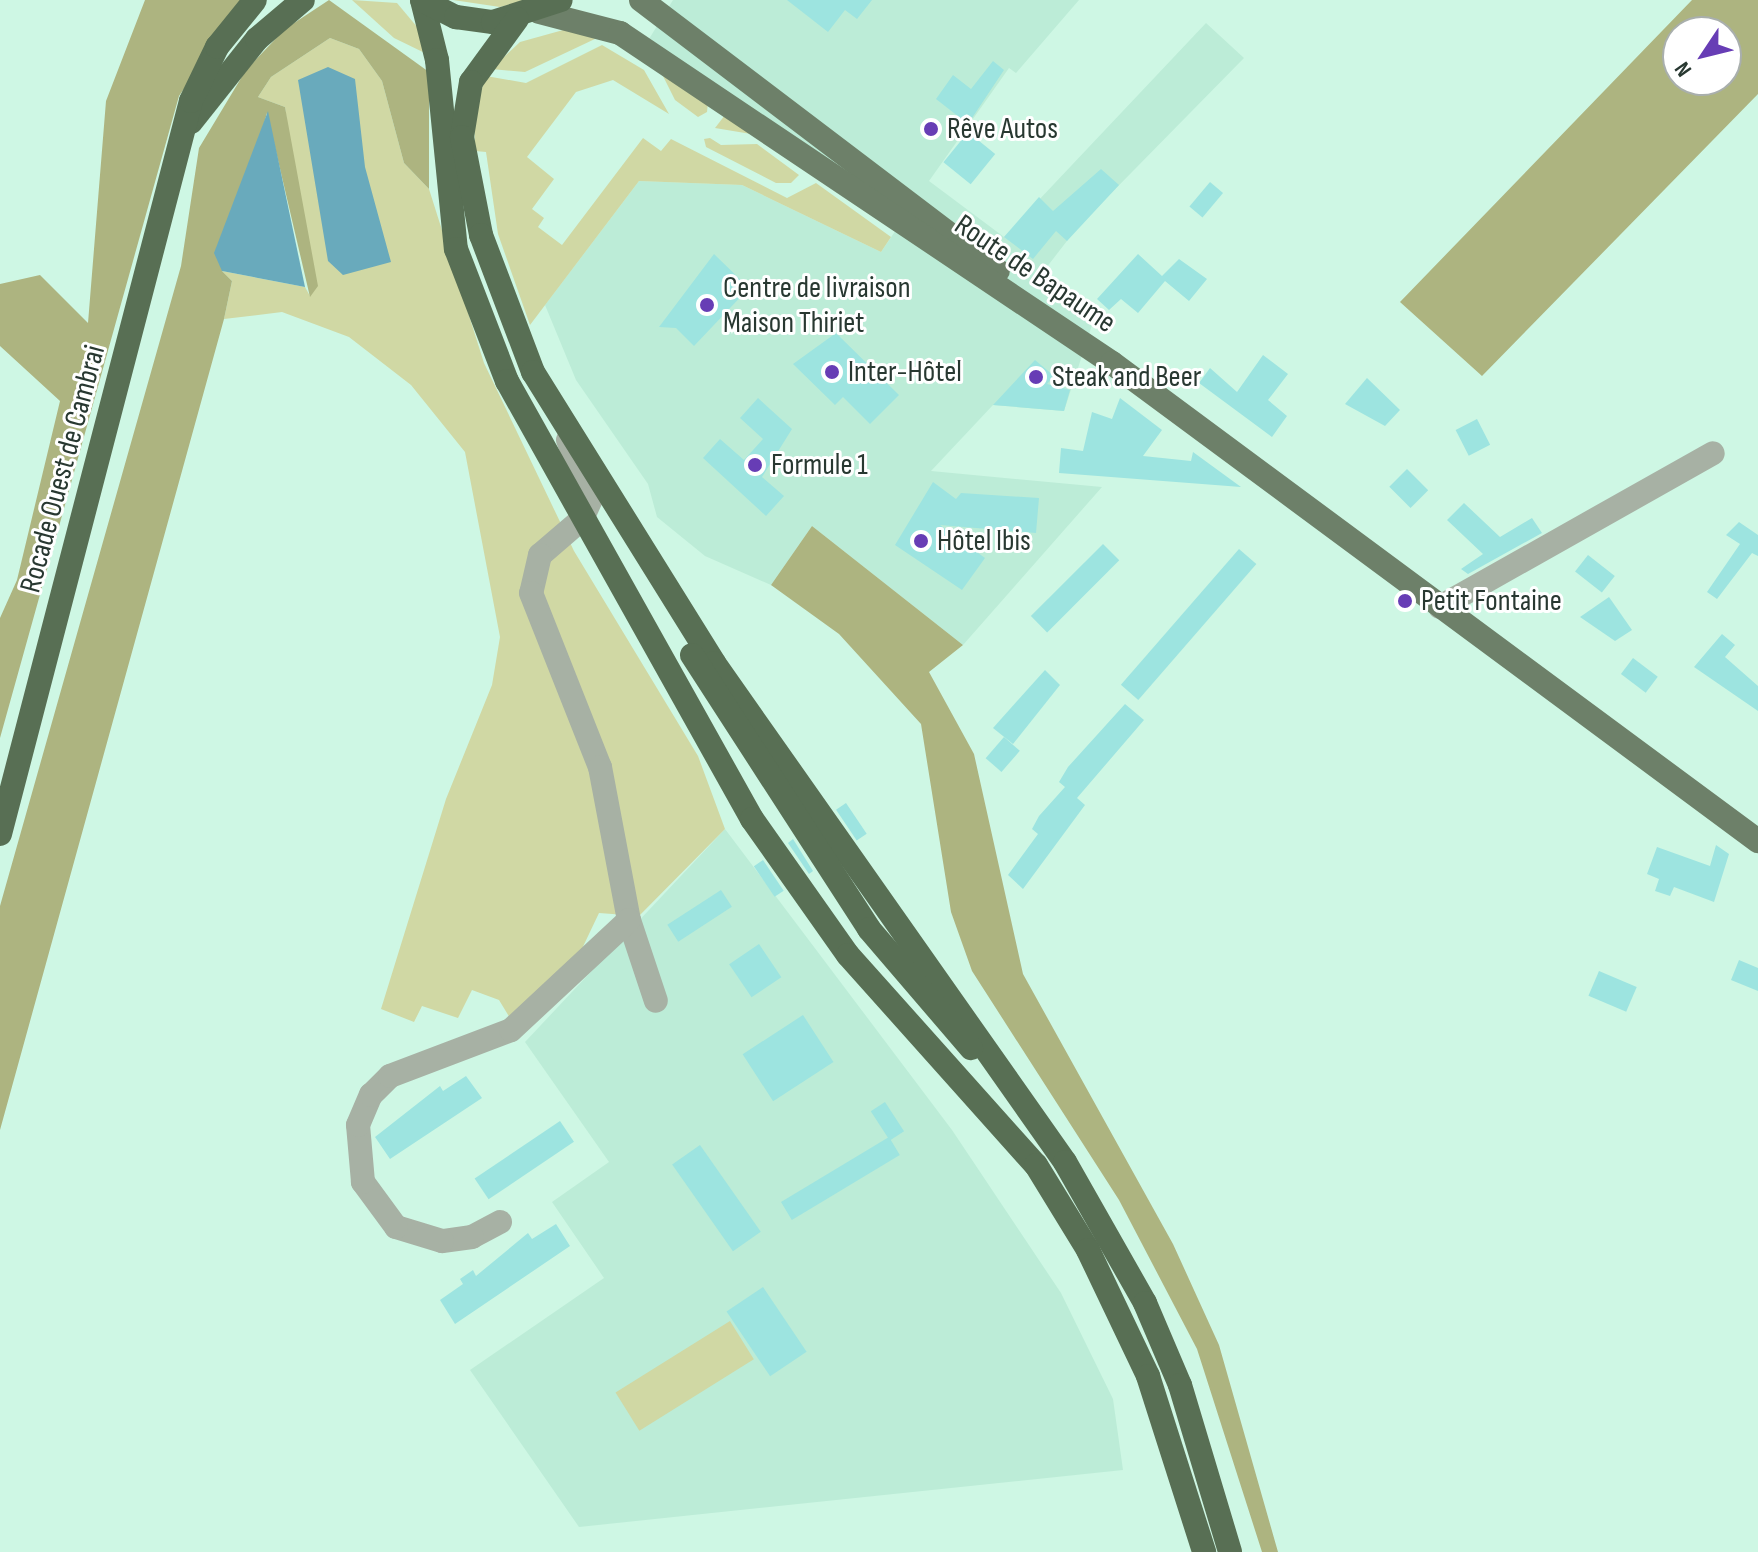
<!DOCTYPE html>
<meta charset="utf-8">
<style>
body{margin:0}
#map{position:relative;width:1758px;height:1552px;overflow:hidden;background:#cef7e4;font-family:"Sofia Sans Condensed",sans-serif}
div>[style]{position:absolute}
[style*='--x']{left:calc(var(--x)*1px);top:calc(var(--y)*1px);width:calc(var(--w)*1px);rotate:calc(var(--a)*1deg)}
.built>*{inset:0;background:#bcecd7}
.green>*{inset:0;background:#d0d8a4;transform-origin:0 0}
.forest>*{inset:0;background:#adb480}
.water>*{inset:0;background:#69aabc}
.building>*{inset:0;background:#9de4e0;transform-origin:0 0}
.minor>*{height:24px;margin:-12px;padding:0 12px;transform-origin:12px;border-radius:12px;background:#a7b1a4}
.major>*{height:24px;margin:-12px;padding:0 12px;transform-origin:12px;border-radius:12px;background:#6d8069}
.highway>*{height:24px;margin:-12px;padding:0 12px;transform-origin:12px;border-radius:12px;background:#586f54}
.dots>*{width:22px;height:22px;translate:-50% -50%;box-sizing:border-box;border:4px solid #fff;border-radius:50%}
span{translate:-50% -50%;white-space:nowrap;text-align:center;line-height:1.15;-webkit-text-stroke:6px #fff;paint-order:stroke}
.poi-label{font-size:30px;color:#283831}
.left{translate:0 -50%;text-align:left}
.street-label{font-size:30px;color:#283831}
.north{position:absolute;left:1662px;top:16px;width:80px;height:80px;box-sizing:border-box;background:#fff;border:2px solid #a9afad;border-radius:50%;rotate:235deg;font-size:22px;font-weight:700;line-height:32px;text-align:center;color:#283831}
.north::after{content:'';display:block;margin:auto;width:28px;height:36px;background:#673db5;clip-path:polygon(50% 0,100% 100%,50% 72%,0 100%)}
</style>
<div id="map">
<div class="built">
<div style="clip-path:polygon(673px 0,1079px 0,1016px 73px,1009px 68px,929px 181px,1004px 237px,1206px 23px,1244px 58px,1077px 228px,1036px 281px,1092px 325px,1064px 411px,993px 405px,931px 471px,1102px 487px,963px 645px,812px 526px,771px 585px,705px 556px,657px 517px,648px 484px,576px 380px,545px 305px,639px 181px,742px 185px,881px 252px,896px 230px,641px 52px)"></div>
<div style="clip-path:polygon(725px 829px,952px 1130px,1061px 1293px,1113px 1399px,1123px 1470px,579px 1527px,470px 1370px,604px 1278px,552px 1202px,609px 1162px,525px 1042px)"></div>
</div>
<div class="green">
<div style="clip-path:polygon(352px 0,397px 3px,423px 34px,429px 55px,394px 38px)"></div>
<div style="clip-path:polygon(453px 0,527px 0,500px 7px)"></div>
<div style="clip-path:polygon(574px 27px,597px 38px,525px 72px,491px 69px,520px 42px)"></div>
<div style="clip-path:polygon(330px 38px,359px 49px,382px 81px,404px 163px,429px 189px,484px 363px,574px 551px,698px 756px,725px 829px,639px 916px,599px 913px,579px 955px,513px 1023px,499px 1000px,472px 990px,458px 1018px,422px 1006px,414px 1022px,381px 1009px,446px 799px,492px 685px,500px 637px,465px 452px,411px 385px,349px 337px,282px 312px,224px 319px,232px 281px,222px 271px,305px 287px,310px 296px,285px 107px,258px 97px,271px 77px)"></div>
<div style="clip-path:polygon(602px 45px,644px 70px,669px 114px,613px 80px,576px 92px,527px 157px,554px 179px,532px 209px,544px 218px,538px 227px,562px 245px,643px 138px,661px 151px,671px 139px,787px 198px,816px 183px,891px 237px,881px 252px,742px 185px,639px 181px,530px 325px,498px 234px,486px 152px,475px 151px,474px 112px,486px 76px,526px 83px)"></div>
<div style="clip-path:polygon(660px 70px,708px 102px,707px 112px,698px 117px,675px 100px)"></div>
<div style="clip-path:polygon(725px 115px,751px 134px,715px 128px)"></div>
<div style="clip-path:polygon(710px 138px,721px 145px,757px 144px,799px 175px,791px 183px,776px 183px,706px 147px,704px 139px)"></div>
<div style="left:730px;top:1321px;width:45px;height:135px;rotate:58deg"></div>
</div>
<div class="forest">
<div style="clip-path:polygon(145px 0,245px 0,179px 96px,0 738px,0 618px,17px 580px,60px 401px,0 346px,0 284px,40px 275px,88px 323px,106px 101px)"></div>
<div style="clip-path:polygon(329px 0,429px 72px,429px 189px,404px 163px,382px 81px,359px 49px,330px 38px,271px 77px,258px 97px,285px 107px,318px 286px,310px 297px,267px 113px,222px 271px,232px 281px,224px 319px,0 1130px,0 906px,181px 266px,199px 148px,246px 70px,285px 29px)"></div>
<div style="clip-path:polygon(evenodd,1692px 0,1758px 0,1758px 94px,1482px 376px,1400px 302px,1692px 0,1678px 32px,1726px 32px,1726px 80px,1678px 80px,1678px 32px)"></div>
<div style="clip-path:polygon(812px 526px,963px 645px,929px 672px,974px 754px,1023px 974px,1173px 1244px,1219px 1345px,1278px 1552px,1262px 1552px,1197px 1349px,1119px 1200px,972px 971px,951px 912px,921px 724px,839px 634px,771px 585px)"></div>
</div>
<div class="water">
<div style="clip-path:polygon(328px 67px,355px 79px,365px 167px,391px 262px,343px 275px,328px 261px,298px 80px)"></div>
<div style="clip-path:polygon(268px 111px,305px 287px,222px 271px,214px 253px)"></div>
</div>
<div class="building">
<div style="clip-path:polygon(787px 0,872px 0,857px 19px,845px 10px,828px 32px)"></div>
<div style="clip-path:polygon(993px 61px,1004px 70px,968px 124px,936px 99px,953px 75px,971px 89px)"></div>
<div style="left:968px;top:132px;width:35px;height:39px;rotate:39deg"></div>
<div style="clip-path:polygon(1101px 169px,1119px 185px,1067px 241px,1056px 231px,1033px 259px,1004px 237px,1039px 197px,1053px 211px)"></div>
<div style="left:1210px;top:182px;width:17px;height:32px;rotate:40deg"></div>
<div style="clip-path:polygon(714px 254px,749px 288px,694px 346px,676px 328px,659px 327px)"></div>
<div style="clip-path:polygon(1138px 254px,1162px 276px,1179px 259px,1207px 279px,1189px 301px,1165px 281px,1138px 313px,1121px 299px,1109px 310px,1097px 299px)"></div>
<div style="clip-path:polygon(836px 333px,899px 395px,870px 424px,843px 397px,835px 405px,793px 364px)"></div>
<div style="clip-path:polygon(1263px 355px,1288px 374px,1268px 400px,1287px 416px,1272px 437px,1199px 383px,1210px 368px,1237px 392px)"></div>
<div style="clip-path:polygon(1035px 360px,1054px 376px,1047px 384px,1070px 390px,1064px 411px,993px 405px)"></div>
<div style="clip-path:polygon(1367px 378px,1400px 410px,1385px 426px,1345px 404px)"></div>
<div style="clip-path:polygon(758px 398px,792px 429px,762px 477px,784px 496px,766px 516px,703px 458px,720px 439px,744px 460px,763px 439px,740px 418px)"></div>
<div style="clip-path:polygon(1120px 398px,1162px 430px,1143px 456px,1191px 461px,1193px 452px,1241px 487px,1059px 473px,1061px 448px,1083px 451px,1092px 412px,1112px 419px)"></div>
<div style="left:1477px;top:419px;width:29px;height:24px;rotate:63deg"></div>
<div style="left:1407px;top:469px;width:30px;height:25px;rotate:45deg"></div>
<div style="clip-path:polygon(933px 482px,956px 499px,961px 493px,1039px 498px,1036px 533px,940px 525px,985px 558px,962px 590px,895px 545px)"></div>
<div style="clip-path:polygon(1464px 503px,1500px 537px,1532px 518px,1542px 533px,1468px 574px,1461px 569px,1483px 554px,1447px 520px)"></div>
<div style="clip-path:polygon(1739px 522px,1758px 535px,1758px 556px,1752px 553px,1717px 599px,1707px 592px,1740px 544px,1726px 535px)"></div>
<div style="left:1103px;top:544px;width:23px;height:102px;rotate:45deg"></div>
<div style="left:1239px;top:549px;width:23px;height:180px;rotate:41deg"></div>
<div style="left:1588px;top:555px;width:34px;height:21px;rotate:38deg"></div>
<div style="clip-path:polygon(1609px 597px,1632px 630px,1615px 641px,1580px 617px)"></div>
<div style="clip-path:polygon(1722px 634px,1735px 645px,1725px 657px,1758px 686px,1758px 711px,1694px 667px)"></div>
<div style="left:1633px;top:658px;width:31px;height:20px;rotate:37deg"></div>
<div style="clip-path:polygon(1045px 670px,1060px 685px,1013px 744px,993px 728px)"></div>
<div style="clip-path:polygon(1125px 704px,1144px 720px,1077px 798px,1085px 805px,1023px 889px,1008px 875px,1038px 834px,1032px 829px,1039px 816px,1065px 787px,1059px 782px,1068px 767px)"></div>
<div style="left:1004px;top:737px;width:21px;height:28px;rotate:41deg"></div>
<div style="left:846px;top:803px;width:37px;height:12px;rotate:56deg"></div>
<div style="clip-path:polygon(793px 839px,813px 871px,809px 874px,788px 843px)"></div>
<div style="clip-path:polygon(1716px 845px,1729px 854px,1714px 902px,1674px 887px,1670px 896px,1655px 891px,1659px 879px,1647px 874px,1657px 847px,1710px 866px)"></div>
<div style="left:763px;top:860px;width:37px;height:11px;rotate:56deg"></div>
<div style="left:721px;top:890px;width:20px;height:64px;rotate:57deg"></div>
<div style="left:759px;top:944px;width:40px;height:36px;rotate:56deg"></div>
<div style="clip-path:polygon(1739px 960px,1758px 968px,1758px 991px,1731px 980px)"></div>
<div style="left:1599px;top:971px;width:41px;height:27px;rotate:23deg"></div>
<div style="left:803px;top:1015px;width:56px;height:72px;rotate:57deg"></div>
<div style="clip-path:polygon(466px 1076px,482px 1098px,390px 1159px,375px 1137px,440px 1086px,443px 1091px)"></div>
<div style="left:885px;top:1102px;width:35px;height:17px;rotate:57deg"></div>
<div style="left:560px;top:1121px;width:25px;height:103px;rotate:56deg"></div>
<div style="left:889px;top:1137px;width:21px;height:126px;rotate:59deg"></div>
<div style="left:700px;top:1145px;width:106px;height:34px;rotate:55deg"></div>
<div style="clip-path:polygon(556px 1224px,570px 1246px,455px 1324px,440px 1300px,463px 1284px,460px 1279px,473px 1270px,476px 1276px,528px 1233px,532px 1239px)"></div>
<div style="left:763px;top:1287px;width:78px;height:44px;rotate:56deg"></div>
</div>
<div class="minor">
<div style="--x:568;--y:440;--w:63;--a:68.7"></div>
<div style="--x:591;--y:499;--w:22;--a:114"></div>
<div style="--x:582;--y:519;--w:55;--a:139.4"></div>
<div style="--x:540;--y:555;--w:39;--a:103"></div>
<div style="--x:531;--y:593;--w:187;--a:68.4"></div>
<div style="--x:600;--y:767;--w:156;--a:79.3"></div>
<div style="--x:629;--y:920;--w:85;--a:71.6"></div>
<div style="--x:1440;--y:607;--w:313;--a:-29.4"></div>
<div style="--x:500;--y:1222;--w:32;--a:152"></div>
<div style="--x:472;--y:1237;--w:30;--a:172"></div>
<div style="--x:442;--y:1241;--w:48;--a:-163.1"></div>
<div style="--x:396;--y:1227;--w:56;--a:-126.3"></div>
<div style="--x:363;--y:1182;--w:57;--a:-95"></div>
<div style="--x:358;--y:1125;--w:33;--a:-67"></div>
<div style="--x:371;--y:1095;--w:27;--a:-45"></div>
<div style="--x:390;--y:1076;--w:129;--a:-20.8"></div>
<div style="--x:511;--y:1030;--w:161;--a:-43"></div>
</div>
<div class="major">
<div style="--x:641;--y:0;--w:448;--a:37.2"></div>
<div style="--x:539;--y:12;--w:84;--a:14.5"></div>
<div style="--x:620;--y:33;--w:592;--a:33.85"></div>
<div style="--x:1112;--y:363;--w:804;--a:36.5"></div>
</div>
<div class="highway">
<div style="--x:422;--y:0;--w:62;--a:76"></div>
<div style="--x:437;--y:60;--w:190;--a:84.3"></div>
<div style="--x:456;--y:249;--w:142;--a:68.9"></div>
<div style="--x:507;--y:381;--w:502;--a:60.78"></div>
<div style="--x:752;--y:819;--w:166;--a:54.8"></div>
<div style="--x:848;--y:955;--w:282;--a:48.2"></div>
<div style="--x:1036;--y:1165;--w:100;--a:58.5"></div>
<div style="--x:1088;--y:1250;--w:140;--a:64.5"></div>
<div style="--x:1148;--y:1376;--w:185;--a:72.3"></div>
<div style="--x:422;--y:0;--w:38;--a:27"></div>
<div style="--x:456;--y:17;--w:37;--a:8"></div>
<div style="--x:493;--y:22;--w:71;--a:-17.9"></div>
<div style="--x:517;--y:19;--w:78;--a:126.1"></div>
<div style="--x:471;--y:82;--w:56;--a:99.3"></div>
<div style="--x:462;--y:137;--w:100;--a:79"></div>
<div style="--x:481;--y:235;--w:147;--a:69.2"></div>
<div style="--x:533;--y:372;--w:343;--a:58.1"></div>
<div style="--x:714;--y:663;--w:610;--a:54.88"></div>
<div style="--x:1065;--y:1162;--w:162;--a:60.4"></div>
<div style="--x:1145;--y:1303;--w:89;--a:66.9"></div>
<div style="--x:1180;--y:1385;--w:174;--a:73.3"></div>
<div style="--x:191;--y:122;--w:106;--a:-51.5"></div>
<div style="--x:257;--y:39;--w:60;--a:-40.3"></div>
<div style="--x:692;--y:655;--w:326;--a:57.1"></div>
<div style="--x:869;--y:929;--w:157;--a:49.4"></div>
<div style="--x:0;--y:834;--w:757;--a:-75.4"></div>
<div style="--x:191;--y:101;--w:60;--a:-64.3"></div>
<div style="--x:217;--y:47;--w:60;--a:-51"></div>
</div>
<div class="dots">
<div style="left:931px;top:129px;background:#673db5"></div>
<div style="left:707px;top:305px;background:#673db5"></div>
<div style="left:832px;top:372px;background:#673db5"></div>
<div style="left:1036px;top:377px;background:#673db5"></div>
<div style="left:755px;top:465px;background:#673db5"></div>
<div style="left:921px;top:541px;background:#673db5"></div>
<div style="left:1405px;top:601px;background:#673db5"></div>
</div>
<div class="poi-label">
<span class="left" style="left:947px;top:129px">Rêve Autos</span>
<span class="left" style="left:723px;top:305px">Centre de livraison<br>Maison Thiriet</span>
<span class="left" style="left:848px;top:372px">Inter-Hôtel</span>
<span class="left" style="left:1052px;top:377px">Steak and Beer</span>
<span class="left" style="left:771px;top:465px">Formule 1</span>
<span class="left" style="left:937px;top:541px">Hôtel Ibis</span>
<span class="left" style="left:1421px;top:601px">Petit Fontaine</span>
</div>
<div class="street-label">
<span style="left:1035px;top:274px;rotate:34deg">Route de Bapaume</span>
<span style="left:63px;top:469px;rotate:-75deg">Rocade Ouest de Cambrai</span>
</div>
<div class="north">N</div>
</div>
